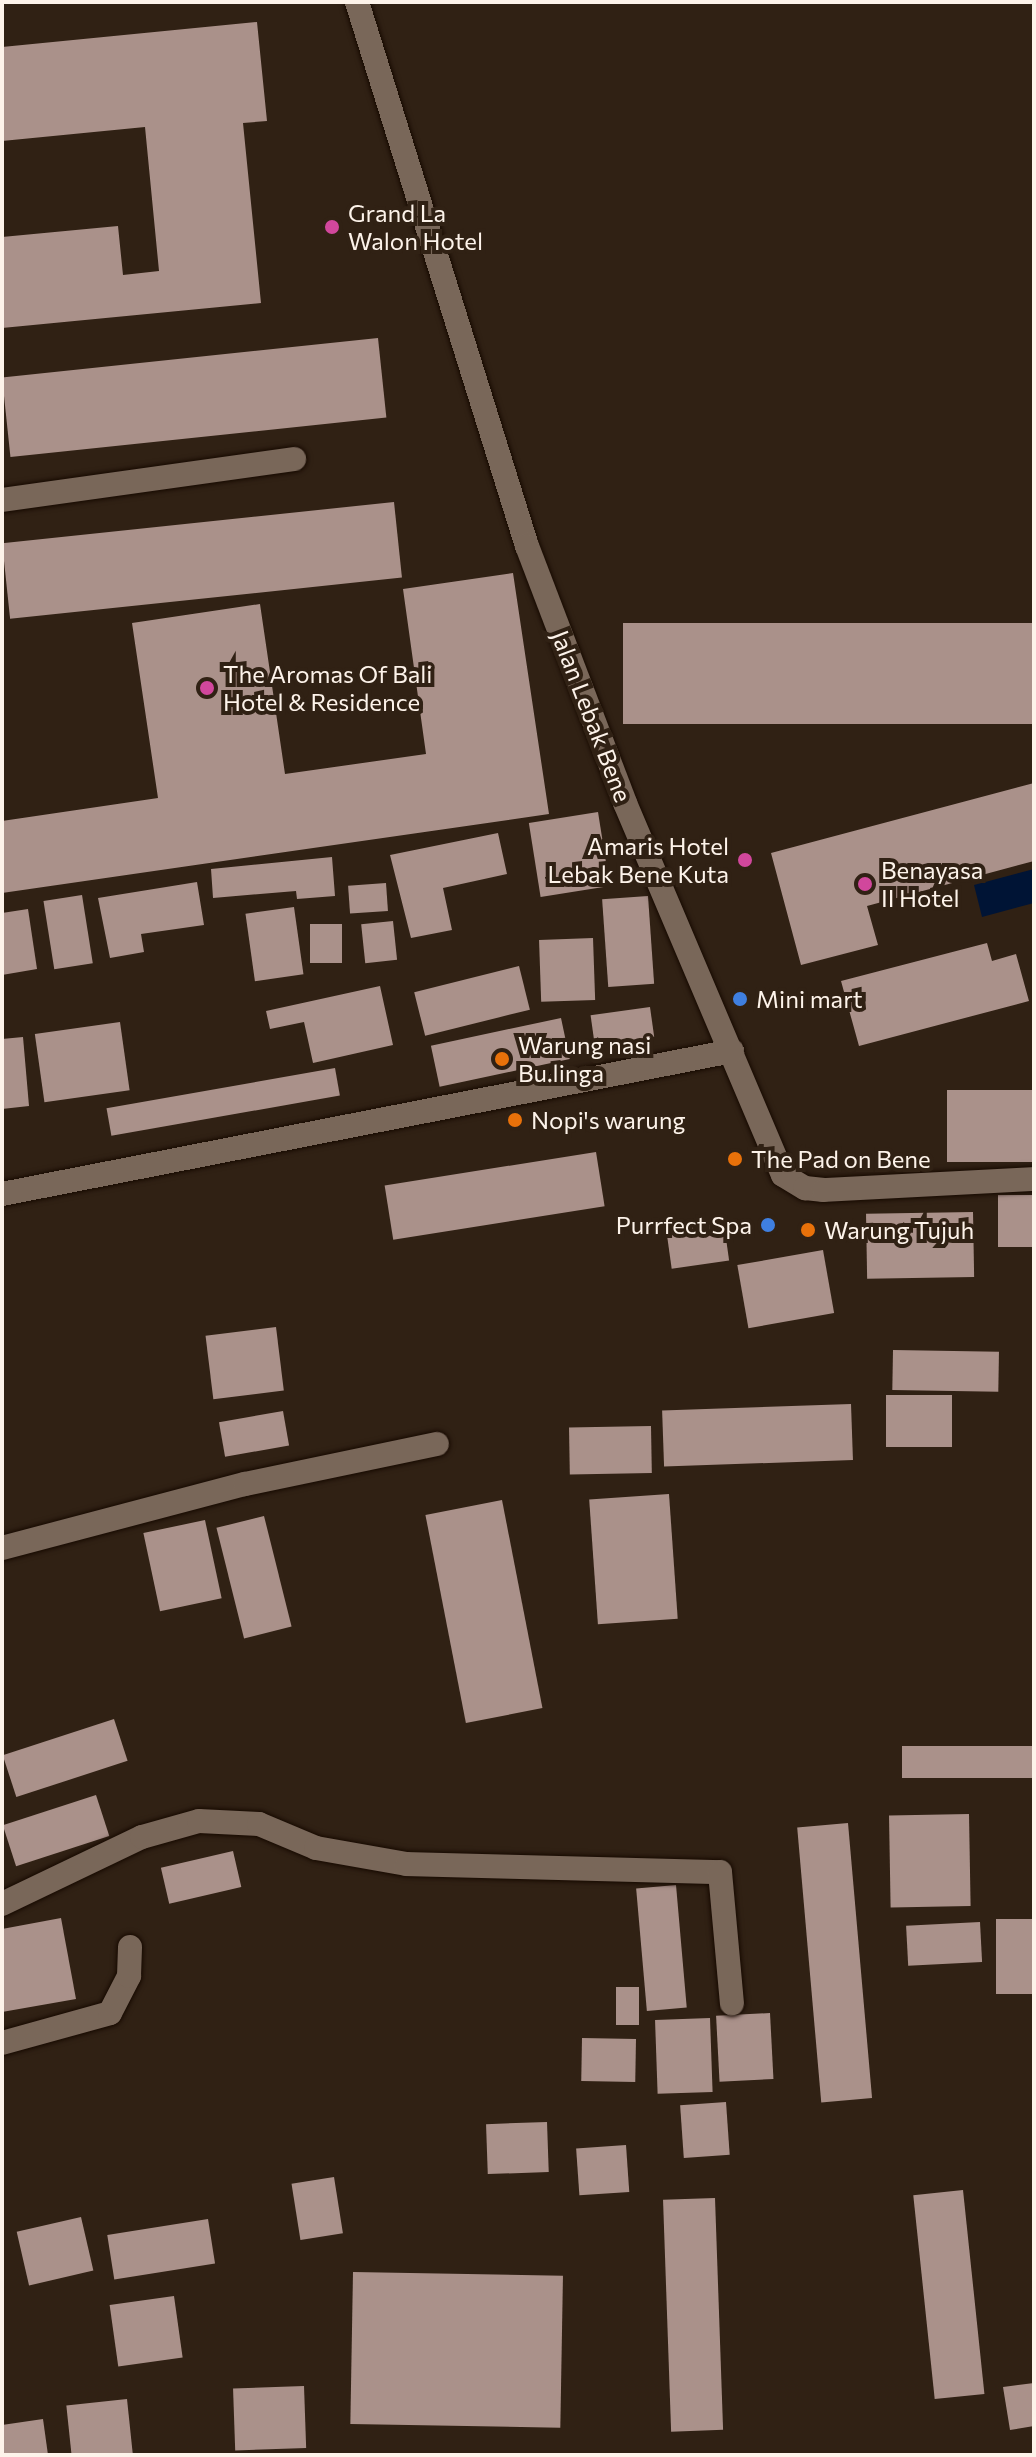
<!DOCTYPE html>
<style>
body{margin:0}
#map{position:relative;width:1036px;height:2457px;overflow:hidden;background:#302114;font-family:Commissioner,sans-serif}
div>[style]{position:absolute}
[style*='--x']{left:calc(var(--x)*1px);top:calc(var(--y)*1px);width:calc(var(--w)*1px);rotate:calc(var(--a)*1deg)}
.water>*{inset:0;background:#001435}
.building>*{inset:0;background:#aa918a;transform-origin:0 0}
.roads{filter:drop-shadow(0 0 2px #170a01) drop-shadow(0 0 2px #170a01)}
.lane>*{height:24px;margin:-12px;padding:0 12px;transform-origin:12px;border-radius:12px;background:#796759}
.street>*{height:24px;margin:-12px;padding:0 12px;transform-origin:12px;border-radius:12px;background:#796759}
.dots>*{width:22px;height:22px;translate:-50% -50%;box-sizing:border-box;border:4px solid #302114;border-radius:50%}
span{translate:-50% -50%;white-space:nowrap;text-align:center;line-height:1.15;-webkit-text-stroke:8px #302114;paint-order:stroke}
.poi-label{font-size:24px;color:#fdf3ea}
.left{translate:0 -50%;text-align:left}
.right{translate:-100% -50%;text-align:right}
.street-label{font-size:24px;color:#fdf3ea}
.frame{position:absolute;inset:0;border:4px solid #fdf3ea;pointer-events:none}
</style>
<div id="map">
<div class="water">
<div style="clip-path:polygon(1034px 869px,1034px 903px,982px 917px,974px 885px)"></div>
</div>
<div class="building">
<div style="clip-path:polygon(257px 22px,267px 121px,243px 123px,261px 303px,2px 328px,2px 237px,118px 226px,123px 275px,159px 271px,145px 127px,2px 141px,2px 47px)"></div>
<div style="left:378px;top:338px;width:80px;height:378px;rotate:84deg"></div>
<div style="left:394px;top:502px;width:76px;height:394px;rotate:84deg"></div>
<div style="clip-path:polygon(513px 573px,549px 814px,2px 893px,2px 821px,158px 798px,132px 623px,260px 604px,285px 774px,426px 754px,403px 589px)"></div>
<div style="left:1034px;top:623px;width:101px;height:411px;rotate:90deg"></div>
<div style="clip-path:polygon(1034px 783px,1034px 861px,867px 906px,878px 945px,801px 965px,771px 853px)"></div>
<div style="left:598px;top:812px;width:75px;height:70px;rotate:81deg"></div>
<div style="clip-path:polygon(498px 833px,507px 874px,443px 888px,452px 930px,411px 938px,390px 855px)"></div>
<div style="clip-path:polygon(332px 857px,335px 896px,297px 899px,296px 891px,213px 898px,211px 869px)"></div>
<div style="clip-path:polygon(197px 882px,204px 925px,141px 934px,144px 952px,110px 958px,98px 898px)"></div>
<div style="left:386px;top:883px;width:28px;height:38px;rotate:86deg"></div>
<div style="left:82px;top:895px;width:69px;height:39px;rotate:81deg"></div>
<div style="left:648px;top:896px;width:88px;height:46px;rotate:86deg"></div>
<div style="left:294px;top:907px;width:68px;height:49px;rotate:82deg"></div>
<div style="clip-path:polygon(28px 909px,37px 969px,2px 975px,2px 913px)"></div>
<div style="left:393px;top:921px;width:39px;height:32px;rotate:84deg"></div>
<div style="left:342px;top:924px;width:39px;height:32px;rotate:90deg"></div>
<div style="left:593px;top:938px;width:62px;height:54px;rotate:88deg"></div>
<div style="clip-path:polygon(987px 943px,992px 961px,1016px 954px,1029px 1001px,859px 1046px,841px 981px)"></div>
<div style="left:519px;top:966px;width:45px;height:108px;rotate:76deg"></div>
<div style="clip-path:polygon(380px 986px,393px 1045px,313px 1063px,304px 1022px,270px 1029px,266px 1011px)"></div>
<div style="left:650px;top:1007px;width:30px;height:60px;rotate:82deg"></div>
<div style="left:561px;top:1018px;width:42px;height:133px;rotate:78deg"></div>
<div style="left:120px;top:1022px;width:69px;height:86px;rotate:82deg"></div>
<div style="clip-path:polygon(23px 1037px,29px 1106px,2px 1109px,2px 1039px)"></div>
<div style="left:335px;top:1068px;width:28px;height:232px;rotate:80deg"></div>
<div style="left:1034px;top:1090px;width:72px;height:87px;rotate:90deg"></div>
<div style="left:596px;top:1152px;width:55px;height:214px;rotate:81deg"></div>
<div style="left:1034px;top:1195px;width:52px;height:36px;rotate:90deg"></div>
<div style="left:973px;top:1212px;width:65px;height:107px;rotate:89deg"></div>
<div style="left:723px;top:1217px;width:44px;height:58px;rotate:82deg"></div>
<div style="left:823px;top:1250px;width:64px;height:87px;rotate:80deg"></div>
<div style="left:276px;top:1327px;width:64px;height:71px;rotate:83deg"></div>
<div style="left:893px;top:1350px;width:106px;height:40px;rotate:1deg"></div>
<div style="left:952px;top:1395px;width:52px;height:66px;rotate:90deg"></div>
<div style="left:851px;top:1404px;width:56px;height:189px;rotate:88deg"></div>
<div style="left:283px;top:1411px;width:35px;height:65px;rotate:80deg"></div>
<div style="left:651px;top:1426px;width:47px;height:82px;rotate:89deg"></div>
<div style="left:669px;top:1494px;width:125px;height:80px;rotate:86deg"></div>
<div style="left:502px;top:1500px;width:212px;height:78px;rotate:79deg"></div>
<div style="left:264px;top:1516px;width:114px;height:49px;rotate:76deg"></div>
<div style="left:205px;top:1520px;width:80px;height:63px;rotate:78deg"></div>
<div style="left:114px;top:1719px;width:44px;height:117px;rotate:72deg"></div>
<div style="left:1034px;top:1746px;width:32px;height:132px;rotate:90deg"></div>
<div style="left:96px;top:1795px;width:43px;height:98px;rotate:72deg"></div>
<div style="left:969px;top:1814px;width:92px;height:80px;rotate:89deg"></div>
<div style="left:848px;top:1823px;width:276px;height:51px;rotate:85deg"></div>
<div style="left:233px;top:1851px;width:37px;height:74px;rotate:77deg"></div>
<div style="left:676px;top:1885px;width:123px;height:40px;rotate:85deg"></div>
<div style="clip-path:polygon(61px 1918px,76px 1999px,2px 2012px,2px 1929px)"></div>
<div style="left:1034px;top:1919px;width:75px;height:38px;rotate:90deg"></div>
<div style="left:980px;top:1922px;width:40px;height:74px;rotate:87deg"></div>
<div style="left:639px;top:1987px;width:38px;height:23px;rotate:90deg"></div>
<div style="left:770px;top:2013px;width:66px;height:54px;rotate:87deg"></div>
<div style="left:710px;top:2018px;width:74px;height:55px;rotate:88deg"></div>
<div style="left:582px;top:2038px;width:54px;height:43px;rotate:1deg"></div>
<div style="left:726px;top:2102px;width:53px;height:46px;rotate:86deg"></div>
<div style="left:547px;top:2122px;width:50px;height:61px;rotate:88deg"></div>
<div style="left:626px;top:2145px;width:47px;height:50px;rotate:86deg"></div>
<div style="left:334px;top:2177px;width:57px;height:43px;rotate:81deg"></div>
<div style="left:963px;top:2190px;width:205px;height:50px;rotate:84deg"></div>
<div style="left:715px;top:2198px;width:232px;height:52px;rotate:88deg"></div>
<div style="left:81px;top:2217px;width:55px;height:66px;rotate:77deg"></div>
<div style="left:208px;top:2219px;width:45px;height:102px;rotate:81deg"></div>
<div style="left:353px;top:2272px;width:210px;height:152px;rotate:1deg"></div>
<div style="left:174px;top:2296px;width:62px;height:65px;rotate:82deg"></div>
<div style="clip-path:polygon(1034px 2383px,1034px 2426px,1010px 2430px,1003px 2387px)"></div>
<div style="left:304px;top:2386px;width:62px;height:71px;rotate:88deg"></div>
<div style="left:127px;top:2399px;width:56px;height:61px;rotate:84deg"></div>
<div style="clip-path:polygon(43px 2419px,48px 2455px,2px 2455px,2px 2425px)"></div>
</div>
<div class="roads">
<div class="lane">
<div style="--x:2;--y:500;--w:295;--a:-8"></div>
<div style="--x:2;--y:2043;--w:112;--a:-15.5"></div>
<div style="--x:110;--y:2013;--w:42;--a:-62.8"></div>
<div style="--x:129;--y:1976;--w:29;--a:-88"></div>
</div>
<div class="street">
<div style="--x:357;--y:2;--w:570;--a:72.65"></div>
<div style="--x:527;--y:546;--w:275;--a:69.1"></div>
<div style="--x:625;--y:803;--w:404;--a:67"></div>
<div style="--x:783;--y:1175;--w:26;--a:31"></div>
<div style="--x:805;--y:1188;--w:19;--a:6"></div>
<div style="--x:824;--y:1190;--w:210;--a:-3"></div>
<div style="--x:2;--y:1194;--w:744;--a:-11.08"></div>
<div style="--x:2;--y:1548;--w:251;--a:-14.8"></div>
<div style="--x:245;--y:1484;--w:196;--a:-11.8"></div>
<div style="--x:2;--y:1904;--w:155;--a:-25.6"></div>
<div style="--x:142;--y:1837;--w:59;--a:-15.7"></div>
<div style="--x:199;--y:1821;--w:60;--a:2.9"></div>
<div style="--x:259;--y:1824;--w:62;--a:22.8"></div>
<div style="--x:316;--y:1848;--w:92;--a:10"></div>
<div style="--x:407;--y:1864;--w:313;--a:1.5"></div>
<div style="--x:720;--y:1872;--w:132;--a:84.8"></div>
</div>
</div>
<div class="dots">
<div style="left:332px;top:227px;background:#d1479c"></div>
<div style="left:207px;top:688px;background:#d1479c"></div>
<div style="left:745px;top:860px;background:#d1479c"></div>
<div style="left:865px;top:884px;background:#d1479c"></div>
<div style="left:740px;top:999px;background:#3f7fe0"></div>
<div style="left:502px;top:1059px;background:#e8710a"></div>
<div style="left:515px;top:1120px;background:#e8710a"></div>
<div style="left:735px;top:1159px;background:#e8710a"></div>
<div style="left:768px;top:1225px;background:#3f7fe0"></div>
<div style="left:808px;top:1230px;background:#e8710a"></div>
</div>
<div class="poi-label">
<span class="left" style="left:348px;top:227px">Grand La<br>Walon Hotel</span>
<span class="left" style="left:223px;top:688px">The Aromas Of Bali<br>Hotel &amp; Residence</span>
<span class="right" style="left:729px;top:860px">Amaris Hotel<br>Lebak Bene Kuta</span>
<span class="left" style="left:881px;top:884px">Benayasa<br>II Hotel</span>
<span class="left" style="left:756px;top:999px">Mini mart</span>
<span class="left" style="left:518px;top:1059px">Warung nasi<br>Bu.linga</span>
<span class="left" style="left:531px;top:1120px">Nopi's warung</span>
<span class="left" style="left:751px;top:1159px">The Pad on Bene</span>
<span class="right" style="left:752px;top:1225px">Purrfect Spa</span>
<span class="left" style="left:824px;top:1230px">Warung Tujuh</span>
</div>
<div class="street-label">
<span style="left:592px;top:716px;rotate:69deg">Jalan Lebak Bene</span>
</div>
<div class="frame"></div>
</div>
